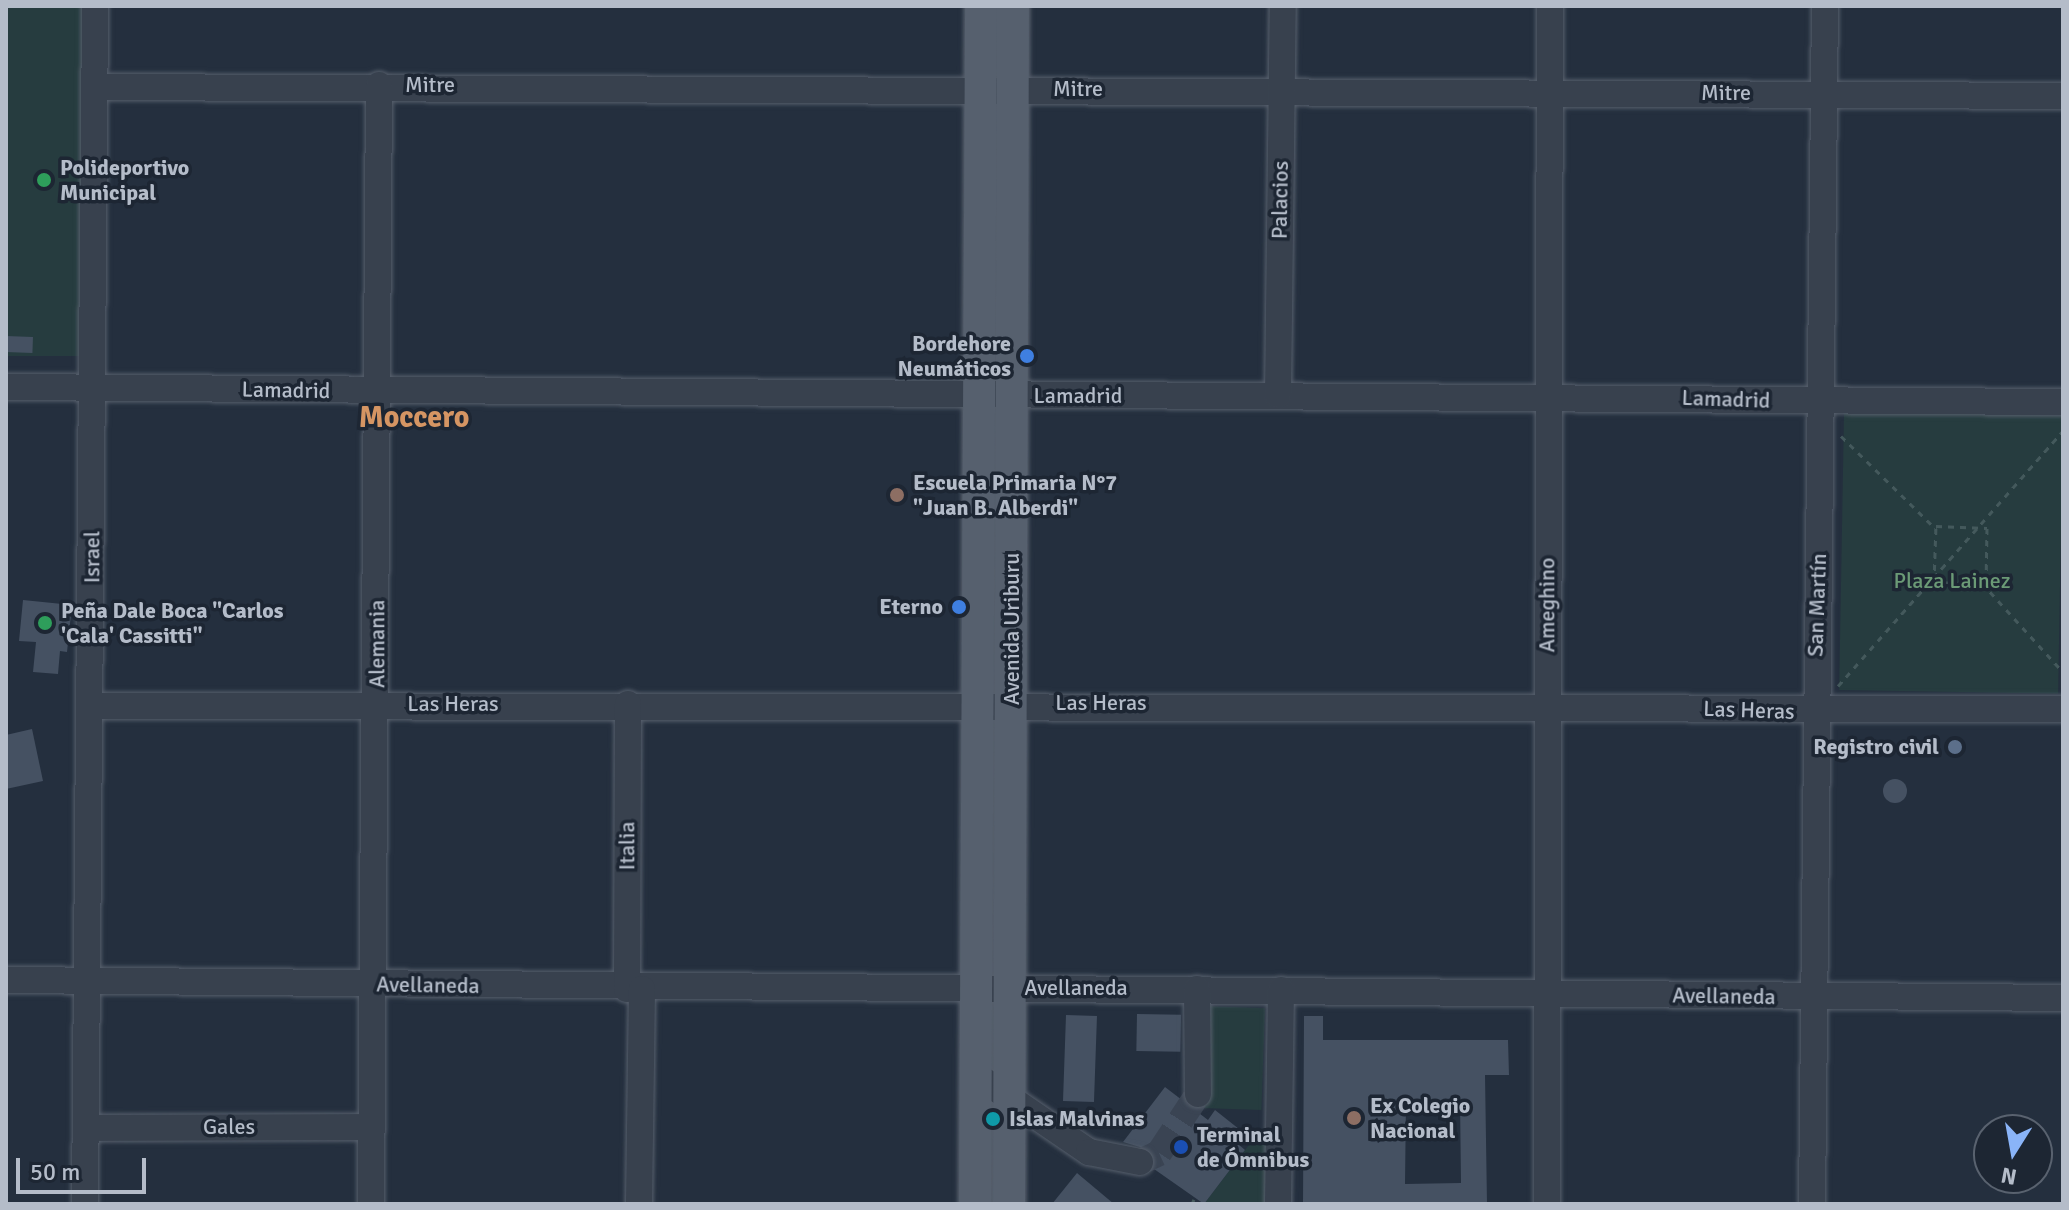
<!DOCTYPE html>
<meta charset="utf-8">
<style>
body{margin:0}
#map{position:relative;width:2069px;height:1210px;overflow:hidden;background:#242f3e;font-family:Signika,sans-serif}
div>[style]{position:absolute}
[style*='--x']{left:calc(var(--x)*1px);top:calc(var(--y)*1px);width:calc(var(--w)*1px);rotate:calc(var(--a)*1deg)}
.green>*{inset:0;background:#263c3f;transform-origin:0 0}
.building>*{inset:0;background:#455162;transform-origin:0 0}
.round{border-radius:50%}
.minor-tunnel>*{height:26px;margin-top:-13px;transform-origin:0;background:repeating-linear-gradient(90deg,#3a4453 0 26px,transparent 0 39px)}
.path>*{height:3px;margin-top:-1.5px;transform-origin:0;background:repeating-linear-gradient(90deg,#44595c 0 6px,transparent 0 12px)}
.roads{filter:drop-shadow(0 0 2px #565f6c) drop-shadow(0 0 2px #565f6c)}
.minor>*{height:26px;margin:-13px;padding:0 13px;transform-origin:13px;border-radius:13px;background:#38414e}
.major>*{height:32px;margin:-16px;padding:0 16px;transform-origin:16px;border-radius:16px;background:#56606e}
.dots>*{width:22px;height:22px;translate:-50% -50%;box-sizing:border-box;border:4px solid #1d2633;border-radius:50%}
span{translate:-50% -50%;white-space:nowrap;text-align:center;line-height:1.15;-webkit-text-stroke:7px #1d2633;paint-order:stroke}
.street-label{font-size:22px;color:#b4bcc9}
.poi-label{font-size:22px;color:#b4bcc9;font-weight:700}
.left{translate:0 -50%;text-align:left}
.right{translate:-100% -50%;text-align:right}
.park-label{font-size:22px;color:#6b9a76}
.district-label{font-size:30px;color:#d59563;font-weight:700}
.frame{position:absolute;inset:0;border:8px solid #b4bcc9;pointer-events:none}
.north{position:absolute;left:1973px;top:1114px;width:80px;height:80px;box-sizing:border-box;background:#1d2633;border:2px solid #59626f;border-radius:50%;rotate:191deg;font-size:22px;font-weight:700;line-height:32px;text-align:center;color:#b4bcc9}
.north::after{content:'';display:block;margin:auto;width:28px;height:36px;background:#8ab4f8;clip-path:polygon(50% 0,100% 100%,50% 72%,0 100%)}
.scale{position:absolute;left:16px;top:1158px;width:130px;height:36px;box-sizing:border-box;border:4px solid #b4bcc9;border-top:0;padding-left:10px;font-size:24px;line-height:28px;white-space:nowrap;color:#b4bcc9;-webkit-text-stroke:6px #1d2633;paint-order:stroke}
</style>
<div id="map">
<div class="green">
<div style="left:6px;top:6px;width:79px;height:350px"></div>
<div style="left:1844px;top:412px;width:219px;height:278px;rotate:1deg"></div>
<div style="left:1204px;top:1006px;width:61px;height:102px;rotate:2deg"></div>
<div style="clip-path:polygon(1266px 1131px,1267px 1204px,1204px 1204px,1258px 1133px)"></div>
</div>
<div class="building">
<div style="left:6px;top:336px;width:27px;height:16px;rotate:2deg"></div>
<div style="clip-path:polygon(23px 600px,72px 605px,67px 652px,60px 651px,58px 674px,33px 672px,36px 642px,19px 641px)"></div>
<div style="clip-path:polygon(32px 729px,43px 781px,6px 789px,6px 735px)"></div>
<div class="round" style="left:1883px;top:779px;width:24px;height:24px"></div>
<div style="left:1137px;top:1014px;width:44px;height:37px;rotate:1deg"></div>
<div style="left:1066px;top:1015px;width:31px;height:86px;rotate:2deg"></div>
<div style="clip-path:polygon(evenodd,1304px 1016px,1323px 1016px,1323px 1040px,1508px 1040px,1509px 1075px,1485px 1075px,1487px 1204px,1303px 1204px,1304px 1016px,1460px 1101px,1461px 1183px,1405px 1184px,1406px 1102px,1460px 1101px)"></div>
<div style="clip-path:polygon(1165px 1087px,1208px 1120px,1215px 1110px,1239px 1129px,1232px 1139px,1245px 1150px,1204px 1204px,1154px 1169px,1150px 1150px,1123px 1142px)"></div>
<div style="clip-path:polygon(1077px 1173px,1114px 1204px,1052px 1204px)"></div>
</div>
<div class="minor-tunnel">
<div style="--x:1140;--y:1162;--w:21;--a:-25"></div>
<div style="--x:1159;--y:1153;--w:71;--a:-56.5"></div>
</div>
<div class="path">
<div style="--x:1841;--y:436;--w:133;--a:44.4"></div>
<div style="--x:1936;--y:526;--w:51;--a:2.2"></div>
<div style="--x:1987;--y:528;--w:56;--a:91"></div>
<div style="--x:1986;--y:584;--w:52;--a:-177.8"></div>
<div style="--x:1934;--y:582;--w:56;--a:-88"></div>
<div style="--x:1982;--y:583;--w:120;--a:47.7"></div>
<div style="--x:1838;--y:686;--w:340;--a:-48.6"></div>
<div style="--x:1192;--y:1204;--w:5;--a:-68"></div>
</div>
<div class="roads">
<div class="minor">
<div style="--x:94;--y:87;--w:1969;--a:0.26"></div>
<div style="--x:6;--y:387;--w:2057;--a:0.42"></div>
<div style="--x:1278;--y:395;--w:389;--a:-89.3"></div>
<div style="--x:91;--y:706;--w:1972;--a:0.09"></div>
<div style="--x:6;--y:980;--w:2057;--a:0.5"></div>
<div style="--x:627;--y:989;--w:285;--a:-89.8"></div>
<div style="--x:1197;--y:989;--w:105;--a:89.5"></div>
<div style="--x:976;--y:1075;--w:137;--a:34.3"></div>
<div style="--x:1089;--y:1152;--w:52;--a:11.1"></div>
<div style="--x:86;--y:1128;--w:286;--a:-0.2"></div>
<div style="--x:85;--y:1204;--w:1198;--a:-89.52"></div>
<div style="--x:371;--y:1204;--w:1119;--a:-89.59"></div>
<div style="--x:639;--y:1204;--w:215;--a:-89.2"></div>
<div style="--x:1278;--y:1204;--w:214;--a:-89.2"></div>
<div style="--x:1547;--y:1204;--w:1198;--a:-89.86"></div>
<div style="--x:1812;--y:1204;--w:1198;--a:-89.38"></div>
</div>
<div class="major">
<div style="--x:975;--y:1204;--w:1198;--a:-89.71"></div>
<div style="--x:1009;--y:1204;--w:1198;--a:-89.81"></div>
</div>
</div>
<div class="dots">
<div style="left:44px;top:180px;background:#2e9e5b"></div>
<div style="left:1027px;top:356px;background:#3f7fe0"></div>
<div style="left:897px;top:495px;background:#8d6e63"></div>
<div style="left:959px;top:607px;background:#3f7fe0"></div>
<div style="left:45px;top:623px;background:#2e9e5b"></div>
<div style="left:1955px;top:747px;background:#5c6f8a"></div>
<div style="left:1354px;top:1118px;background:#8d6e63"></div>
<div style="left:993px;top:1119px;background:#0f9aa8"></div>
<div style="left:1181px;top:1147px;background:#1a4fb4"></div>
</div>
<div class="street-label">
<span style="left:430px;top:85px">Mitre</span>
<span style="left:1078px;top:89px">Mitre</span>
<span style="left:1726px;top:93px">Mitre</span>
<span style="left:1280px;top:200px;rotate:-89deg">Palacios</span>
<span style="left:286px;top:390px;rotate:1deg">Lamadrid</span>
<span style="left:1078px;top:396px">Lamadrid</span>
<span style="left:1726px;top:399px;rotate:2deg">Lamadrid</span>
<span style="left:92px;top:557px;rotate:-90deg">Israel</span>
<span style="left:1547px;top:605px;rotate:-90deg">Ameghino</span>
<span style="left:1817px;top:605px;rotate:-88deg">San Martín</span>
<span style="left:1012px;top:629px;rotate:-90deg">Avenida Uriburu</span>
<span style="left:377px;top:644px;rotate:-90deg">Alemania</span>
<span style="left:1101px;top:703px">Las Heras</span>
<span style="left:453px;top:704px">Las Heras</span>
<span style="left:1749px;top:710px;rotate:2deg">Las Heras</span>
<span style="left:627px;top:846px;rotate:-90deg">Italia</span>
<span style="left:428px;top:985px;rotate:1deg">Avellaneda</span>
<span style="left:1076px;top:988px">Avellaneda</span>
<span style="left:1724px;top:996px;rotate:1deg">Avellaneda</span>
<span style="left:229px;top:1127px">Gales</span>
</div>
<div class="poi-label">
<span class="left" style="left:60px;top:180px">Polideportivo<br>Municipal</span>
<span class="right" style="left:1011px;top:356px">Bordehore<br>Neumáticos</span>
<span class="left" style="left:913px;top:495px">Escuela Primaria N°7<br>"Juan B. Alberdi"</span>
<span class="right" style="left:943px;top:607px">Eterno</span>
<span class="left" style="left:61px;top:623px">Peña Dale Boca "Carlos<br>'Cala' Cassitti"</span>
<span class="right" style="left:1939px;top:747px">Registro civil</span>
<span class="left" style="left:1370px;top:1118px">Ex Colegio<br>Nacional</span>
<span class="left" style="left:1009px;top:1119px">Islas Malvinas</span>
<span class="left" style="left:1197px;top:1147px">Terminal<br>de Ómnibus</span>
</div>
<div class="park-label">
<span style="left:1952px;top:581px">Plaza Lainez</span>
</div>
<div class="district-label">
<span style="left:414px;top:418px">Moccero</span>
</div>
<div class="frame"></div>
<div class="north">N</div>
<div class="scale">50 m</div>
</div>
